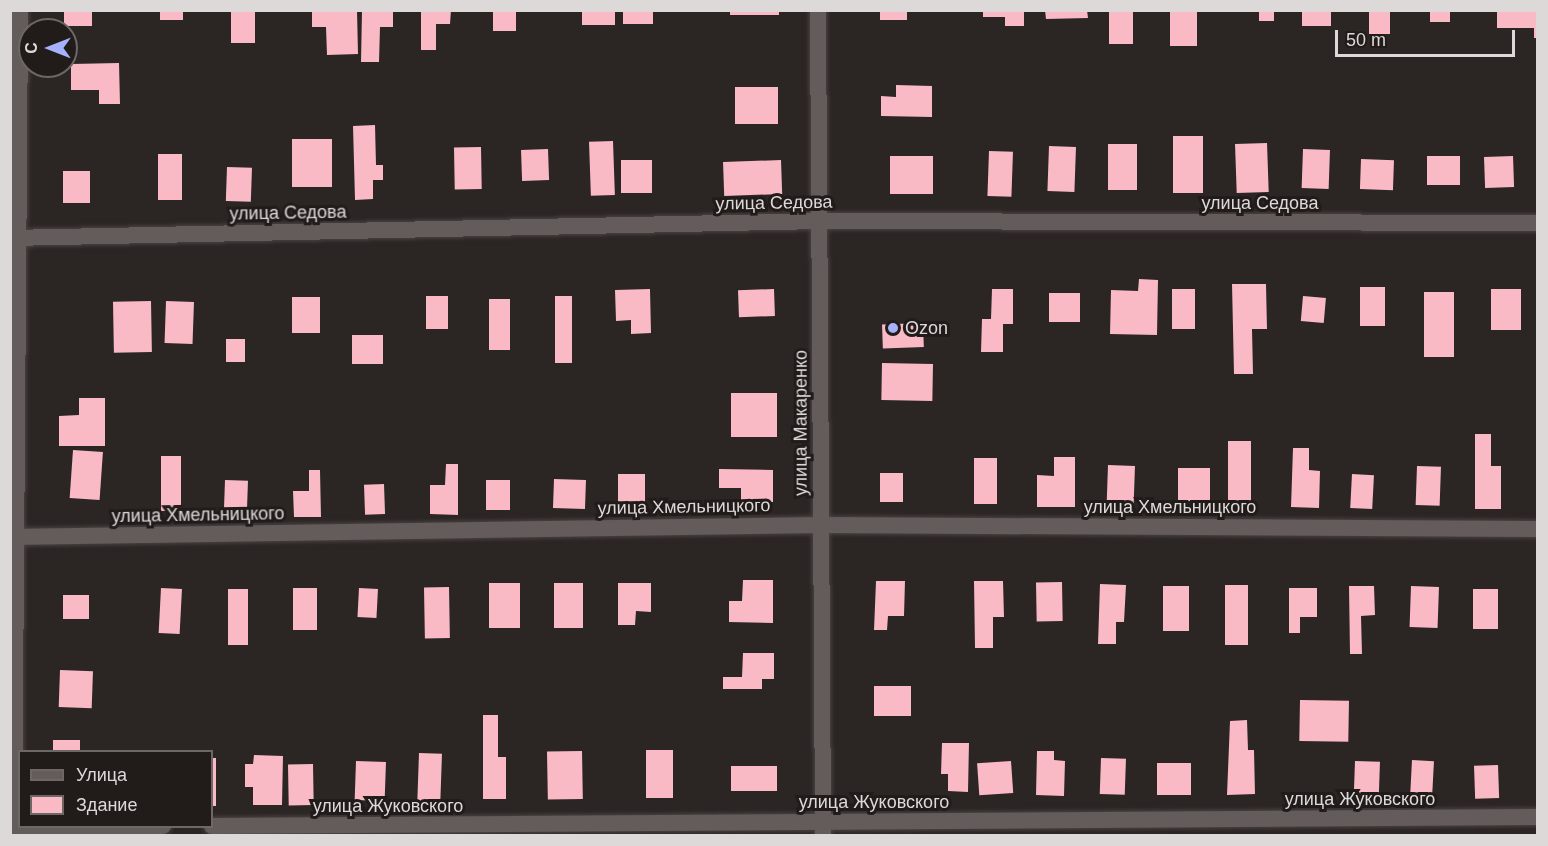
<!DOCTYPE html>
<meta charset="utf-8">
<style>
body{margin:0}
#map{position:relative;width:1548px;height:846px;overflow:hidden;background:#2b2524;font-family:Helvetica,sans-serif}
div>[style]{position:absolute}
[style*='--x']{left:calc(var(--x)*1px);top:calc(var(--y)*1px);width:calc(var(--w)*1px);rotate:calc(var(--a)*1deg)}
.building>*{inset:0;background:#f9bac6;transform-origin:0 0}
.roads{filter:drop-shadow(0 0 2px #484342) drop-shadow(0 0 2px #484342)}
.minor>*{height:16px;margin:-8px;padding:0 8px;transform-origin:8px;border-radius:8px;background:#635c5b}
.tertiary>*{height:16px;margin:-8px;padding:0 8px;transform-origin:8px;border-radius:8px;background:#635c5b}
.dots>*{width:16px;height:16px;translate:-50% -50%;box-sizing:border-box;border:3px solid #211b1a;border-radius:50%}
span{translate:-50% -50%;white-space:nowrap;text-align:center;line-height:1.15;-webkit-text-stroke:6px #211b1a;paint-order:stroke}
.street-label{font-size:18px;color:#ded9d9}
.poi-label{font-size:18px;color:#ded9d9}
.left{translate:0 -50%;text-align:left}
.frame{position:absolute;inset:0;border:12px solid #ded9d9;pointer-events:none}
.legend{position:absolute;left:18px;top:750px;width:195px;height:78px;box-sizing:border-box;background:#211b1a;border:2px solid #6d6766;margin:0;padding:8px 10px;list-style:none;font-size:18px;color:#ded9d9}
.legend li{display:flex;align-items:center;gap:12px;height:30px}
.legend b{width:30px;border:2px solid #6d6766}
.north{position:absolute;left:18px;top:18px;width:60px;height:60px;box-sizing:border-box;background:#211b1a;border:2px solid #6d6766;border-radius:50%;rotate:270deg;font-size:16px;font-weight:700;line-height:24px;text-align:center;color:#ded9d9}
.north::after{content:'';display:block;margin:auto;width:21px;height:27px;background:#a6b1fc;clip-path:polygon(50% 0,100% 100%,50% 72%,0 100%)}
.scale{position:absolute;left:1335px;top:30px;width:180px;height:27px;box-sizing:border-box;border:3px solid #ded9d9;border-top:0;padding-left:8px;font-size:18px;line-height:21px;white-space:nowrap;color:#ded9d9;-webkit-text-stroke:4px #211b1a;paint-order:stroke}
</style>
<div id="map">
<div class="building">
<div style="left:64px;top:10px;width:28px;height:16px"></div>
<div style="left:160px;top:10px;width:23px;height:10px"></div>
<div style="left:231px;top:10px;width:24px;height:33px"></div>
<div style="clip-path:polygon(312px 10px,357px 10px,358px 54px,327px 55px,326px 27px,312px 27px)"></div>
<div style="clip-path:polygon(362px 10px,393px 10px,393px 27px,380px 27px,379px 62px,361px 62px)"></div>
<div style="clip-path:polygon(421px 10px,451px 10px,450px 24px,436px 24px,436px 50px,421px 50px)"></div>
<div style="left:493px;top:10px;width:23px;height:21px"></div>
<div style="left:582px;top:10px;width:33px;height:15px"></div>
<div style="left:623px;top:10px;width:30px;height:14px"></div>
<div style="left:730px;top:10px;width:49px;height:5px"></div>
<div style="left:880px;top:10px;width:27px;height:10px"></div>
<div style="clip-path:polygon(983px 10px,1024px 10px,1024px 26px,1005px 26px,1005px 17px,983px 17px)"></div>
<div style="clip-path:polygon(1045px 10px,1087px 10px,1088px 18px,1046px 19px)"></div>
<div style="left:1109px;top:10px;width:24px;height:34px"></div>
<div style="left:1170px;top:10px;width:27px;height:36px"></div>
<div style="left:1259px;top:10px;width:15px;height:11px"></div>
<div style="left:1302px;top:10px;width:29px;height:16px"></div>
<div style="left:1369px;top:10px;width:21px;height:24px"></div>
<div style="left:1430px;top:10px;width:20px;height:12px"></div>
<div style="clip-path:polygon(1497px 10px,1538px 10px,1538px 38px,1534px 38px,1534px 28px,1497px 28px)"></div>
<div style="clip-path:polygon(119px 63px,120px 104px,99px 104px,99px 90px,71px 90px,71px 64px)"></div>
<div style="clip-path:polygon(896px 85px,932px 86px,932px 117px,881px 116px,881px 96px,896px 97px)"></div>
<div style="left:735px;top:87px;width:43px;height:37px"></div>
<div style="clip-path:polygon(375px 125px,376px 165px,383px 165px,383px 180px,373px 180px,373px 199px,355px 200px,353px 126px)"></div>
<div style="left:1173px;top:136px;width:30px;height:57px"></div>
<div style="left:292px;top:139px;width:40px;height:48px"></div>
<div style="left:613px;top:141px;width:54px;height:24px;rotate:88deg"></div>
<div style="left:1267px;top:143px;width:49px;height:32px;rotate:88deg"></div>
<div style="left:1108px;top:144px;width:29px;height:46px"></div>
<div style="left:1049px;top:146px;width:27px;height:45px;rotate:2deg"></div>
<div style="left:481px;top:147px;width:42px;height:27px;rotate:89deg"></div>
<div style="left:548px;top:149px;width:31px;height:27px;rotate:88deg"></div>
<div style="left:1303px;top:149px;width:27px;height:39px;rotate:2deg"></div>
<div style="left:989px;top:151px;width:24px;height:45px;rotate:2deg"></div>
<div style="left:158px;top:154px;width:24px;height:46px"></div>
<div style="left:890px;top:156px;width:43px;height:38px"></div>
<div style="left:1427px;top:156px;width:33px;height:29px"></div>
<div style="left:1513px;top:156px;width:31px;height:29px;rotate:88deg"></div>
<div style="left:1361px;top:159px;width:33px;height:30px;rotate:2deg"></div>
<div style="left:621px;top:160px;width:31px;height:33px"></div>
<div style="left:781px;top:160px;width:34px;height:58px;rotate:88deg"></div>
<div style="left:227px;top:167px;width:25px;height:34px;rotate:2deg"></div>
<div style="left:63px;top:171px;width:27px;height:32px"></div>
<div style="clip-path:polygon(1139px 279px,1158px 280px,1157px 335px,1110px 334px,1111px 290px,1138px 291px)"></div>
<div style="clip-path:polygon(1232px 284px,1266px 284px,1267px 329px,1252px 329px,1253px 374px,1234px 374px)"></div>
<div style="left:1385px;top:287px;width:39px;height:25px;rotate:90deg"></div>
<div style="clip-path:polygon(650px 289px,651px 333px,631px 334px,631px 320px,616px 321px,615px 290px)"></div>
<div style="left:774px;top:289px;width:27px;height:36px;rotate:88deg"></div>
<div style="clip-path:polygon(992px 289px,1013px 289px,1013px 324px,1003px 324px,1003px 352px,981px 352px,982px 319px,991px 319px)"></div>
<div style="left:1172px;top:289px;width:23px;height:40px"></div>
<div style="left:1491px;top:289px;width:30px;height:41px"></div>
<div style="left:1424px;top:292px;width:30px;height:65px"></div>
<div style="left:1080px;top:293px;width:29px;height:31px;rotate:90deg"></div>
<div style="left:426px;top:296px;width:22px;height:33px"></div>
<div style="left:555px;top:296px;width:17px;height:67px"></div>
<div style="left:1303px;top:296px;width:23px;height:25px;rotate:5deg"></div>
<div style="left:292px;top:297px;width:28px;height:36px"></div>
<div style="left:489px;top:299px;width:21px;height:51px"></div>
<div style="left:151px;top:301px;width:51px;height:38px;rotate:89deg"></div>
<div style="left:166px;top:301px;width:28px;height:42px;rotate:2deg"></div>
<div style="left:923px;top:323px;width:24px;height:41px;rotate:88deg"></div>
<div style="left:352px;top:335px;width:31px;height:29px"></div>
<div style="left:226px;top:339px;width:19px;height:23px"></div>
<div style="left:882px;top:363px;width:51px;height:37px;rotate:1deg"></div>
<div style="left:777px;top:393px;width:44px;height:46px;rotate:90deg"></div>
<div style="clip-path:polygon(79px 398px,105px 398px,105px 446px,59px 446px,59px 416px,79px 415px)"></div>
<div style="clip-path:polygon(1475px 434px,1491px 434px,1491px 466px,1501px 466px,1501px 509px,1475px 509px)"></div>
<div style="left:1228px;top:441px;width:23px;height:64px"></div>
<div style="clip-path:polygon(1293px 448px,1309px 448px,1309px 470px,1320px 471px,1319px 508px,1291px 507px)"></div>
<div style="left:73px;top:450px;width:30px;height:48px;rotate:4deg"></div>
<div style="left:161px;top:456px;width:20px;height:55px"></div>
<div style="clip-path:polygon(1054px 457px,1075px 457px,1075px 507px,1037px 507px,1037px 475px,1054px 476px)"></div>
<div style="left:974px;top:458px;width:23px;height:46px"></div>
<div style="clip-path:polygon(446px 464px,458px 464px,458px 515px,430px 514px,430px 485px,445px 485px)"></div>
<div style="left:1108px;top:465px;width:27px;height:38px;rotate:2deg"></div>
<div style="left:1417px;top:466px;width:24px;height:39px;rotate:2deg"></div>
<div style="left:1178px;top:468px;width:32px;height:33px"></div>
<div style="clip-path:polygon(719px 469px,773px 470px,773px 502px,741px 501px,741px 488px,719px 488px)"></div>
<div style="clip-path:polygon(309px 470px,320px 470px,321px 517px,294px 517px,293px 491px,309px 491px)"></div>
<div style="left:880px;top:473px;width:23px;height:29px"></div>
<div style="left:645px;top:474px;width:31px;height:27px;rotate:90deg"></div>
<div style="left:1352px;top:474px;width:22px;height:34px;rotate:3deg"></div>
<div style="left:554px;top:479px;width:32px;height:29px;rotate:2deg"></div>
<div style="left:225px;top:480px;width:23px;height:31px;rotate:2deg"></div>
<div style="left:486px;top:480px;width:24px;height:30px"></div>
<div style="left:384px;top:484px;width:30px;height:20px;rotate:88deg"></div>
<div style="clip-path:polygon(743px 580px,773px 580px,773px 623px,729px 622px,729px 601px,742px 601px)"></div>
<div style="clip-path:polygon(876px 581px,905px 581px,904px 616px,888px 616px,887px 630px,874px 630px)"></div>
<div style="clip-path:polygon(974px 581px,1003px 581px,1004px 617px,993px 617px,993px 648px,975px 648px)"></div>
<div style="left:1062px;top:582px;width:39px;height:26px;rotate:89deg"></div>
<div style="left:489px;top:583px;width:31px;height:45px"></div>
<div style="left:554px;top:583px;width:29px;height:45px"></div>
<div style="clip-path:polygon(618px 583px,651px 583px,651px 612px,636px 611px,635px 625px,618px 625px)"></div>
<div style="clip-path:polygon(1100px 584px,1126px 585px,1124px 622px,1116px 622px,1116px 644px,1098px 644px)"></div>
<div style="left:1225px;top:585px;width:23px;height:60px"></div>
<div style="left:1163px;top:586px;width:26px;height:45px"></div>
<div style="clip-path:polygon(1349px 586px,1374px 586px,1375px 615px,1361px 616px,1362px 654px,1350px 654px)"></div>
<div style="left:1411px;top:586px;width:28px;height:41px;rotate:2deg"></div>
<div style="left:449px;top:587px;width:51px;height:25px;rotate:89deg"></div>
<div style="left:161px;top:588px;width:21px;height:45px;rotate:3deg"></div>
<div style="left:293px;top:588px;width:24px;height:42px"></div>
<div style="left:359px;top:588px;width:19px;height:29px;rotate:3deg"></div>
<div style="clip-path:polygon(1289px 588px,1317px 588px,1317px 617px,1300px 617px,1300px 633px,1289px 633px)"></div>
<div style="left:228px;top:589px;width:20px;height:56px"></div>
<div style="left:1473px;top:589px;width:25px;height:40px"></div>
<div style="left:63px;top:595px;width:26px;height:24px"></div>
<div style="clip-path:polygon(743px 653px,774px 653px,774px 679px,762px 679px,762px 689px,723px 689px,723px 677px,742px 677px)"></div>
<div style="left:60px;top:670px;width:33px;height:37px;rotate:2deg"></div>
<div style="left:874px;top:686px;width:37px;height:30px"></div>
<div style="left:1300px;top:700px;width:49px;height:41px;rotate:1deg"></div>
<div style="clip-path:polygon(483px 715px,498px 715px,498px 757px,506px 757px,506px 799px,483px 799px)"></div>
<div style="clip-path:polygon(1247px 720px,1248px 750px,1254px 750px,1255px 794px,1227px 795px,1230px 721px)"></div>
<div style="left:53px;top:740px;width:27px;height:12px"></div>
<div style="clip-path:polygon(942px 743px,969px 743px,968px 792px,948px 791px,948px 774px,941px 774px)"></div>
<div style="left:673px;top:750px;width:48px;height:27px;rotate:90deg"></div>
<div style="left:582px;top:751px;width:48px;height:35px;rotate:89deg"></div>
<div style="clip-path:polygon(1037px 751px,1054px 751px,1054px 760px,1065px 761px,1064px 796px,1036px 795px)"></div>
<div style="left:419px;top:753px;width:23px;height:49px;rotate:2deg"></div>
<div style="clip-path:polygon(254px 755px,283px 756px,282px 805px,253px 805px,253px 787px,245px 787px,245px 764px,253px 764px)"></div>
<div style="left:212px;top:758px;width:4px;height:48px"></div>
<div style="left:1101px;top:758px;width:25px;height:36px;rotate:2deg"></div>
<div style="left:1412px;top:760px;width:22px;height:36px;rotate:3deg"></div>
<div style="left:356px;top:761px;width:30px;height:39px;rotate:2deg"></div>
<div style="left:1011px;top:761px;width:32px;height:34px;rotate:86deg"></div>
<div style="left:1355px;top:761px;width:25px;height:40px;rotate:2deg"></div>
<div style="left:1157px;top:763px;width:34px;height:32px"></div>
<div style="left:313px;top:764px;width:41px;height:25px;rotate:89deg"></div>
<div style="left:1498px;top:765px;width:33px;height:24px;rotate:88deg"></div>
<div style="left:731px;top:766px;width:46px;height:25px"></div>
</div>
<div class="roads">
<div class="minor">
<div style="--x:10;--y:238;--w:809;--a:-1.2"></div>
<div style="--x:819;--y:221;--w:719;--a:0.16"></div>
<div style="--x:10;--y:537;--w:811;--a:-0.85"></div>
<div style="--x:821;--y:525;--w:717;--a:0.32"></div>
<div style="--x:212;--y:826;--w:1326;--a:-0.39"></div>
<div style="--x:10;--y:827;--w:153;--a:-0.4"></div>
<div style="--x:14;--y:836;--w:826;--a:-89.58"></div>
</div>
<div class="tertiary">
<div style="--x:818;--y:10;--w:826;--a:89.65"></div>
</div>
</div>
<div class="dots">
<div style="left:893px;top:328px;background:#a6b1fc"></div>
</div>
<div class="street-label">
<span style="left:774px;top:203px;rotate:-1deg">улица Седова</span>
<span style="left:1260px;top:203px">улица Седова</span>
<span style="left:288px;top:213px;rotate:-1deg">улица Седова</span>
<span style="left:801px;top:423px;rotate:-90deg">улица Макаренко</span>
<span style="left:684px;top:507px;rotate:-1deg">улица Хмельницкого</span>
<span style="left:1170px;top:507px">улица Хмельницкого</span>
<span style="left:198px;top:515px;rotate:-1deg">улица Хмельницкого</span>
<span style="left:1360px;top:799px">улица Жуковского</span>
<span style="left:874px;top:802px">улица Жуковского</span>
<span style="left:388px;top:806px">улица Жуковского</span>
</div>
<div class="poi-label">
<span class="left" style="left:905px;top:328px">Ozon</span>
</div>
<div class="frame"></div>
<ul class="legend">
<li><b style="height:8px;background:#635c5b"></b>Улица</li>
<li><b style="height:16px;background:#f9bac6"></b>Здание</li>
</ul>
<div class="north">С</div>
<div class="scale">50 m</div>
</div>
